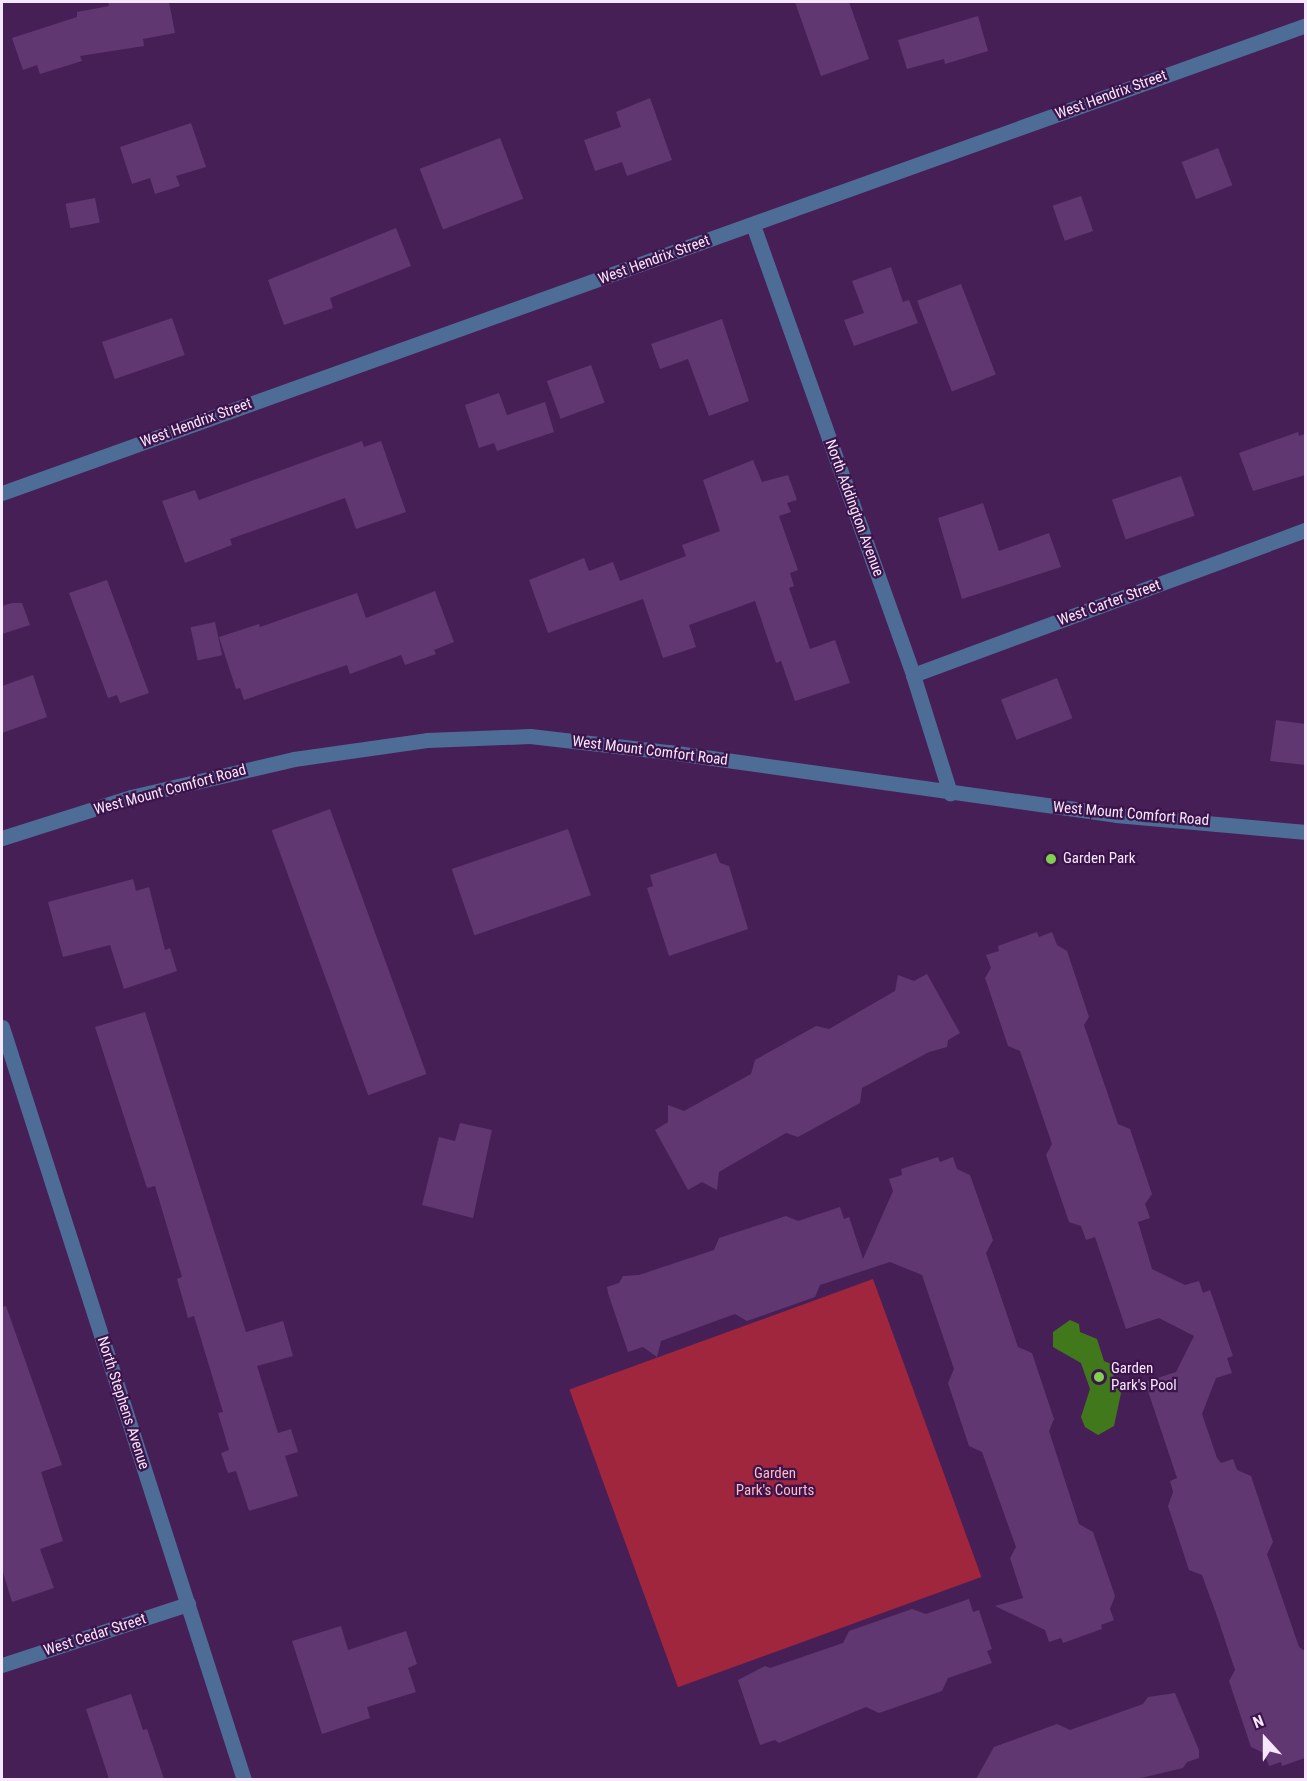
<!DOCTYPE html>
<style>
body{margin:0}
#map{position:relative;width:1307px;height:1781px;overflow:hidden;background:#471f57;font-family:"Roboto Condensed",sans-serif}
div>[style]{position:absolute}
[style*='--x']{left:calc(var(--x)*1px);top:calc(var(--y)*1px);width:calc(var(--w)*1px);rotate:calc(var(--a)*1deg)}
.green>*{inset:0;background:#9f263d;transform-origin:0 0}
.water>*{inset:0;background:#42781c}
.building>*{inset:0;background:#603771;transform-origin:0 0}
.minor>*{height:15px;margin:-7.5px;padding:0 7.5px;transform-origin:7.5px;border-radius:7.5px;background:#4d6d97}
.dots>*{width:16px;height:16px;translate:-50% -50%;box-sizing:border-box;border:3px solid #3c144b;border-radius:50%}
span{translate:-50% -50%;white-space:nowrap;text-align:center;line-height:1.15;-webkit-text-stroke:4.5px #3c144b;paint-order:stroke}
.street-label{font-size:15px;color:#f5e8fc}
.poi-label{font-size:15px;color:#f5e8fc}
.left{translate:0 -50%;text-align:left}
.park-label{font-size:15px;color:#febabd}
.frame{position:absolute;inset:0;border:3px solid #f5e8fc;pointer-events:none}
.north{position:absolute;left:1235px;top:1709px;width:60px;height:60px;-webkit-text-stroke:4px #3c144b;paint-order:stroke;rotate:339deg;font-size:16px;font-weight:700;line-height:24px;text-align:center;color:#f5e8fc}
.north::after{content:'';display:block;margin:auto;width:21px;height:27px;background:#f5e8fc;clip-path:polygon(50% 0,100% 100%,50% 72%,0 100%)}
</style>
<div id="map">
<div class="green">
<div style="left:873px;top:1279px;width:317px;height:323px;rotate:70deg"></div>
</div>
<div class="water">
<div style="clip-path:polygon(1070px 1320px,1079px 1324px,1080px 1332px,1097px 1339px,1104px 1361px,1111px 1364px,1114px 1374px,1111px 1380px,1121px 1393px,1114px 1426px,1098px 1435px,1085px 1427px,1081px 1417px,1090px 1389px,1081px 1363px,1053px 1347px,1053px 1332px)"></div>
</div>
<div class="building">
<div style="clip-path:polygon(108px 2px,169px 2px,175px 33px,143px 39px,144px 46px,80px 56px,82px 61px,40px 74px,37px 65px,23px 70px,12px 38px,77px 17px,77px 12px,109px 6px)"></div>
<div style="clip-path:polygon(795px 2px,849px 2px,869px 59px,821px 76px)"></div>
<div style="clip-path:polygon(978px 16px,988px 51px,945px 64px,944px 59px,907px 69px,898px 40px)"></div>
<div style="clip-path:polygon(650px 98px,672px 160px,627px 176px,622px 162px,595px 171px,584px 140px,621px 127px,616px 112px)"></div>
<div style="clip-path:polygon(191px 123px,206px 167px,176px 176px,180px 186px,155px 194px,150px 178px,132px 184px,120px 147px)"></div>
<div style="left:500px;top:138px;width:65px;height:86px;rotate:69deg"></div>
<div style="left:1218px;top:148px;width:40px;height:39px;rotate:69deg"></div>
<div style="left:1081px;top:196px;width:37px;height:30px;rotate:71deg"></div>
<div style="left:95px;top:198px;width:25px;height:30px;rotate:79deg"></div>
<div style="clip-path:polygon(396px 228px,411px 266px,330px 298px,333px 308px,284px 325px,268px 280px)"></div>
<div style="clip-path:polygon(891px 267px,903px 302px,909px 300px,918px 323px,854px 346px,844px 320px,864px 313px,852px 281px)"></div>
<div style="left:961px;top:284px;width:97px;height:47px;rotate:69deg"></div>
<div style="left:172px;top:318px;width:39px;height:74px;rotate:71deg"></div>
<div style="clip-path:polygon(722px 319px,749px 401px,709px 416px,688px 359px,660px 369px,651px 344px)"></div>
<div style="left:591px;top:365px;width:40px;height:47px;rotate:70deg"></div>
<div style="clip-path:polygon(499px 393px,507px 415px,545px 402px,554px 432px,497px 451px,494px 443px,479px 448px,465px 405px)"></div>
<div style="clip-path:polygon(1298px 432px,1299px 436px,1305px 434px,1305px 475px,1253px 491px,1239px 453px)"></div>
<div style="clip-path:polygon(362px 441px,364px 447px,381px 441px,406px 512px,356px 529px,345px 498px,230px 539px,232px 545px,185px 563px,162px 501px,195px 490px,199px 500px)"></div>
<div style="clip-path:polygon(753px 460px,762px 482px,788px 475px,797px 500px,787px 503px,791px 512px,779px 516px,798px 570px,790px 573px,794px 586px,789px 588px,810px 649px,835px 640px,850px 683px,795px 701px,781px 661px,776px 663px,755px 601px,689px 625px,696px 647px,663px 658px,643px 599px,548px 633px,529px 580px,584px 558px,589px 571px,613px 562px,620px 581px,686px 556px,682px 545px,720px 531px,703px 480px)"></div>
<div style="left:1181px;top:476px;width:42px;height:73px;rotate:71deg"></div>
<div style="clip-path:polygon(983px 503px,999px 551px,1049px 533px,1061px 567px,962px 599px,938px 518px)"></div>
<div style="clip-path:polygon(107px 580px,149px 693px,120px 703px,117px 695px,108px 698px,69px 593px)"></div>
<div style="clip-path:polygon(435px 591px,454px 642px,434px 650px,436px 654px,405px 665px,401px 655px,350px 674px,347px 665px,244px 700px,240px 688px,236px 689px,219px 637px,259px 624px,260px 627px,357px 593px,366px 618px)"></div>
<div style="clip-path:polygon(12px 603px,22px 603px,30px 625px,2px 634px,2px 606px)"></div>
<div style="left:215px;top:622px;width:34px;height:25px;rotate:78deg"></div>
<div style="clip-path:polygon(33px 675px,47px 717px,2px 733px,2px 686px)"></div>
<div style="left:1057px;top:678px;width:43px;height:60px;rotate:69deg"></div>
<div style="clip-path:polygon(1276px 720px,1305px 724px,1305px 765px,1270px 761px)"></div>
<div style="left:330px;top:809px;width:282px;height:62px;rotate:70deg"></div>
<div style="left:568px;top:829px;width:70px;height:123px;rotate:71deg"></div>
<div style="clip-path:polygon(716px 853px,720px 863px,729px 866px,748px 929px,669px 956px,647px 888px,653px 886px,650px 875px)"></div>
<div style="clip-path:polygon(133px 879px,136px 891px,149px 887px,165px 950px,170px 948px,177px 971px,124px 989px,110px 945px,63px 957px,48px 902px)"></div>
<div style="clip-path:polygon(1037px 932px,1039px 937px,1052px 932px,1057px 945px,1067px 951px,1089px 1017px,1084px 1025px,1118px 1124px,1130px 1129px,1152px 1194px,1145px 1204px,1150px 1218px,1138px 1222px,1152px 1269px,1185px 1285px,1199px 1281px,1203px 1293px,1210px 1290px,1233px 1356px,1227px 1358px,1232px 1373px,1216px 1378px,1202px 1414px,1217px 1458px,1221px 1463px,1233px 1459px,1237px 1470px,1251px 1476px,1273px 1542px,1267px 1554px,1299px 1647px,1305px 1651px,1305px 1758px,1282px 1766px,1281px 1762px,1269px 1766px,1264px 1753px,1251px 1747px,1229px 1681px,1235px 1670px,1218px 1619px,1202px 1575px,1189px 1570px,1168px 1506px,1173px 1492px,1170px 1481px,1177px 1478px,1145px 1382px,1176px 1372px,1194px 1336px,1159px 1318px,1126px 1329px,1095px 1237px,1086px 1240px,1081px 1226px,1069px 1222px,1046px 1155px,1052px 1144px,1035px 1094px,1020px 1051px,1008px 1046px,985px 978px,991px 968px,986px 955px,999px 951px,998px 946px)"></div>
<div style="clip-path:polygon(927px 974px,960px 1033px,948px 1040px,947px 1047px,929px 1052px,862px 1088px,860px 1103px,798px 1137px,786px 1133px,719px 1172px,717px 1190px,702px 1182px,688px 1190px,655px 1130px,668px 1122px,668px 1105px,684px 1111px,751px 1074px,755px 1060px,816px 1026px,829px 1029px,895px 991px,898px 975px,914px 981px)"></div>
<div style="clip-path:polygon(145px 1012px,246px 1332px,283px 1321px,293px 1356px,257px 1366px,278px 1433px,291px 1429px,298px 1452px,285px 1456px,298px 1496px,249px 1511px,236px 1471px,228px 1473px,221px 1453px,229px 1450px,218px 1413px,223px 1412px,194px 1316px,188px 1318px,177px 1279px,182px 1277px,155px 1186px,147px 1188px,95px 1027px)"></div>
<div style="clip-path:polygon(460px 1123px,492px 1130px,473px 1218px,422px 1205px,439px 1137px,455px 1141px)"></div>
<div style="clip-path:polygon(938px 1157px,940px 1162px,953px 1157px,957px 1169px,970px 1175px,993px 1240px,986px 1253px,1018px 1347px,1032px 1353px,1054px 1419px,1049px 1431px,1079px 1524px,1093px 1532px,1115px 1596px,1110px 1609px,1114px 1620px,1101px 1625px,1102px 1629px,1063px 1643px,1061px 1638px,1049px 1642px,1045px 1630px,995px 1606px,1023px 1598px,1010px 1558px,1016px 1547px,982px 1452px,969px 1446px,948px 1383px,954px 1369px,922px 1275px,890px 1262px,820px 1285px,815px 1297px,747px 1321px,735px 1314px,661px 1341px,657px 1357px,643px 1347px,628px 1352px,608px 1293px,607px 1287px,619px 1283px,623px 1276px,639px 1275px,714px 1250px,719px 1238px,786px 1216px,798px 1221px,840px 1207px,844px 1219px,849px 1217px,863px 1259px,893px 1191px,889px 1179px,902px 1175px,901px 1169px)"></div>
<div style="clip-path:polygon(6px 1306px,62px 1465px,41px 1472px,63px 1541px,40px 1549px,54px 1588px,12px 1602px,2px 1569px,2px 1307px)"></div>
<div style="clip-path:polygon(969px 1599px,973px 1612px,979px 1610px,992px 1649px,987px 1651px,992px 1663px,948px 1678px,942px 1691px,879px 1713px,866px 1707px,779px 1743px,775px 1740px,760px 1745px,738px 1680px,765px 1666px,770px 1668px,843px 1643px,849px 1631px,912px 1609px,926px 1614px)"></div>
<div style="clip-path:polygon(341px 1626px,348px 1650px,406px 1631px,417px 1664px,408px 1668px,416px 1692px,367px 1707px,370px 1718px,322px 1734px,292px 1641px)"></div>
<div style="clip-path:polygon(1175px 1693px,1199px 1750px,1199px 1758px,1187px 1762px,1183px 1768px,1137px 1779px,976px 1779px,994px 1747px,1057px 1724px,1070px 1730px,1143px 1704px,1148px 1697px)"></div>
<div style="clip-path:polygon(131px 1694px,143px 1730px,147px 1729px,164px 1779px,109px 1779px,86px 1709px)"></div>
</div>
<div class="minor">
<div style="--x:753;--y:225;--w:478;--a:70.4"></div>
<div style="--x:913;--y:675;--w:124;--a:72.6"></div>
<div style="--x:2;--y:493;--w:1385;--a:-19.74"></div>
<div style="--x:913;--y:675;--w:419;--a:-20.3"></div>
<div style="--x:2;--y:838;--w:135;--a:-17.6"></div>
<div style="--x:131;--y:797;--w:167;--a:-13.1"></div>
<div style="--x:294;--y:759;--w:134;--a:-8.1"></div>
<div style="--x:427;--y:740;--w:103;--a:-2.2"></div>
<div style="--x:530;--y:736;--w:140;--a:6.6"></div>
<div style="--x:669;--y:752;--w:451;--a:8"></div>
<div style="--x:1116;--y:815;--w:191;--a:5.1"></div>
<div style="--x:2;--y:1027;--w:791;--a:72.18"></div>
<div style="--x:2;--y:1665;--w:196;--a:-18.2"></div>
</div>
<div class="dots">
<div style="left:1051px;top:859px;background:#81d050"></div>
<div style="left:1099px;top:1377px;background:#81d050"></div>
</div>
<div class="street-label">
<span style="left:1111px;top:95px;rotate:-20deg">West Hendrix Street</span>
<span style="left:654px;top:260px;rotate:-20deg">West Hendrix Street</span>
<span style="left:196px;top:423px;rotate:-20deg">West Hendrix Street</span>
<span style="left:854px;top:508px;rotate:70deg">North Addington Avenue</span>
<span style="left:1109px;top:603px;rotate:-20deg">West Carter Street</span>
<span style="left:650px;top:751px;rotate:7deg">West Mount Comfort Road</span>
<span style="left:170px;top:790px;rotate:-15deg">West Mount Comfort Road</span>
<span style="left:1131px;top:814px;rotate:5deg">West Mount Comfort Road</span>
<span style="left:123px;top:1403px;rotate:72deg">North Stephens Avenue</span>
<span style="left:95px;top:1635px;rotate:-18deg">West Cedar Street</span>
</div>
<div class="poi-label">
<span class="left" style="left:1063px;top:859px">Garden Park</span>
<span class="left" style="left:1111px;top:1377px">Garden<br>Park's Pool</span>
</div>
<div class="park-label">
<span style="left:775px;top:1482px">Garden<br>Park's Courts</span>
</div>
<div class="frame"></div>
<div class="north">N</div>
</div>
